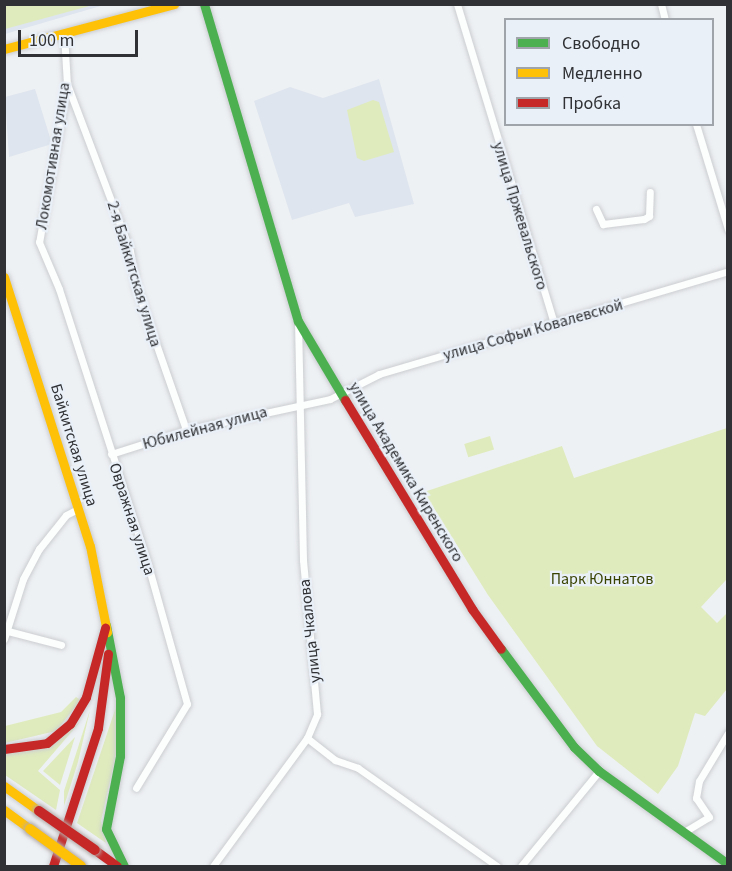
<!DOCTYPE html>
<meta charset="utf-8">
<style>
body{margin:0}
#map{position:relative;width:732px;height:871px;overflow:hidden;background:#eef1f4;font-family:"Source Sans 3",sans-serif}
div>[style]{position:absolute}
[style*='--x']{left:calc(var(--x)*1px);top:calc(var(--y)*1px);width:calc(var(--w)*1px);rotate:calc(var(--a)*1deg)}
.built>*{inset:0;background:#dee5ee}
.green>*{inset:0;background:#dfebbd;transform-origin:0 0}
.roads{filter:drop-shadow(0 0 2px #cbcdd0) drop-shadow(0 0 2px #cbcdd0)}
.street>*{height:7px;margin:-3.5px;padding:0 3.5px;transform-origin:3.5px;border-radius:3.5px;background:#fcfdfd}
.fast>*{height:9px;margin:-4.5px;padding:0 4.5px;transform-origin:4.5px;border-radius:4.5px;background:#4caf50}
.slow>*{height:9px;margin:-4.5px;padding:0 4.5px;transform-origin:4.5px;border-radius:4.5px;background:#ffc107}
.jam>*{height:9px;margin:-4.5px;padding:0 4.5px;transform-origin:4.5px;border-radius:4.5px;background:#c62828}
.bridges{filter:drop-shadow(0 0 2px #b5aba9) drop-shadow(0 0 2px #b5aba9)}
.slow-bridge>*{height:10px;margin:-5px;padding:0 5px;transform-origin:5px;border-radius:5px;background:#ffc107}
.jam-bridge>*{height:10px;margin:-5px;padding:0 5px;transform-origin:5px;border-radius:5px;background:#c62828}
span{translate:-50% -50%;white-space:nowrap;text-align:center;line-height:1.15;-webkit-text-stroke:4.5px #eaf0f8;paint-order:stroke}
.street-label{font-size:16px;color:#2f3134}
.park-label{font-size:16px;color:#384200}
.frame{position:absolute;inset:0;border:6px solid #2f3134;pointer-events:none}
.legend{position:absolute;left:504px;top:18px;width:210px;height:108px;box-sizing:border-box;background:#eaf0f8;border:2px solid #9fa4aa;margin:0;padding:8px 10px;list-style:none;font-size:18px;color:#2f3134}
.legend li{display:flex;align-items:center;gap:12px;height:30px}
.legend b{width:30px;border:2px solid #9fa4aa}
.scale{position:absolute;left:18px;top:30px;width:120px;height:27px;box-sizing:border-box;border:3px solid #2f3134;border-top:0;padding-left:8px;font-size:18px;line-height:21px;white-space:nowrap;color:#2f3134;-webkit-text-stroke:4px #eaf0f8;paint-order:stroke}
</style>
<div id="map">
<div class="built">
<div style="clip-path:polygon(5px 5px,104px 5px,5px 34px)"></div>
<div style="clip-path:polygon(379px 79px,414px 204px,355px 217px,349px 203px,292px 220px,254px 101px,290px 87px,323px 98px)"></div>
<div style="clip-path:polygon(35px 89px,52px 144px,9px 157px,5px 97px)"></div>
</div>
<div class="green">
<div style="clip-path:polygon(5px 4px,93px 4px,93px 5px,5px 29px)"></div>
<div style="clip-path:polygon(373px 100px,379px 102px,394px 152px,364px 161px,357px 158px,347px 110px)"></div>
<div style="clip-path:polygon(727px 428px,727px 579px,701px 607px,717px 623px,727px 613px,727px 689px,705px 716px,695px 713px,678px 766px,658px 794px,597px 746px,488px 595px,424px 492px,562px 446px,574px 478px)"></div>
<div style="left:490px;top:436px;width:14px;height:27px;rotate:73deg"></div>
<div style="clip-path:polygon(76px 697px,81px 700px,56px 731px,5px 743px,5px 726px,61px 712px)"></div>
<div style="clip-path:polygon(116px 707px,117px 750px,101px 821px,106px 843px,77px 823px)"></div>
<div style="clip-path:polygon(90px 710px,78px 762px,64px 806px,64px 791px)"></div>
<div style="clip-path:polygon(80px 722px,38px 771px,60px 790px,56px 810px,5px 775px,4px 754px,46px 747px)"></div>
<div style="clip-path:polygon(75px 737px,60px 785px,43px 771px)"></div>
</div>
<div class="roads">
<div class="street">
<div style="--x:457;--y:4;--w:334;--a:73.1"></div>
<div style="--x:661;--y:4;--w:16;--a:76"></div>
<div style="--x:64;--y:34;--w:50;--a:86.6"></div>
<div style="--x:67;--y:84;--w:160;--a:100"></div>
<div style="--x:39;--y:242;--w:51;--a:66.9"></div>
<div style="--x:59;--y:289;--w:290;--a:72.1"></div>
<div style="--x:148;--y:565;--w:144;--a:74.3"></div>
<div style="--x:187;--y:704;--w:98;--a:121.3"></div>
<div style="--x:67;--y:84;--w:178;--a:69.3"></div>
<div style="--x:130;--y:251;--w:39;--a:80"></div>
<div style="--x:137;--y:289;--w:149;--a:70.8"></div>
<div style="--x:696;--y:124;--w:110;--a:73.1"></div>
<div style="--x:596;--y:209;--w:17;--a:65"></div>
<div style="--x:603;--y:224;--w:41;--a:-7"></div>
<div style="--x:644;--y:219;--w:6;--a:-31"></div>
<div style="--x:649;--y:216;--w:24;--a:-88"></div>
<div style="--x:111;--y:454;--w:79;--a:-17.7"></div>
<div style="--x:186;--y:430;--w:147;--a:-12.1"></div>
<div style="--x:330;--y:399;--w:55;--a:-27"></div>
<div style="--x:379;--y:374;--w:364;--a:-16.4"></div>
<div style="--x:4;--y:630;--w:59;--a:14.7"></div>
<div style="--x:4;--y:639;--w:63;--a:-72.4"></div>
<div style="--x:23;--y:579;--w:34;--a:-62"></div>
<div style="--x:39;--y:549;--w:43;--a:-51.5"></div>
<div style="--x:66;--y:515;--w:13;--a:-27"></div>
<div style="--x:307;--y:738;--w:36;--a:38"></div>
<div style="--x:335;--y:760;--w:24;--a:19"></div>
<div style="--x:358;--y:768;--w:170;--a:35.2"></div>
<div style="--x:684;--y:832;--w:29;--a:-31"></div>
<div style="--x:709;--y:817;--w:23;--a:-124"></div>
<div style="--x:696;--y:798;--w:17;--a:-80"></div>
<div style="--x:699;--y:781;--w:56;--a:-58.9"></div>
<div style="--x:213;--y:866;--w:159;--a:-53.7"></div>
<div style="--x:307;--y:738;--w:26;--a:-67"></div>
<div style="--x:317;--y:714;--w:155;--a:-95.2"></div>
<div style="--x:303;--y:560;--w:239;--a:-91.2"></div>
<div style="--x:521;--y:866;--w:123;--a:-50.6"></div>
</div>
<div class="fast">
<div style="--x:204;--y:4;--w:331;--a:73.5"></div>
<div style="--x:298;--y:321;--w:92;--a:59.3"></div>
<div style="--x:106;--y:625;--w:74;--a:79.1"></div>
<div style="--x:120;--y:698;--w:58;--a:90"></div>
<div style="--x:120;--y:756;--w:74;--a:100.9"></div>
<div style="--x:106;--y:829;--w:41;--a:64.1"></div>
<div style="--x:501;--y:649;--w:122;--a:53.3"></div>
<div style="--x:574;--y:747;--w:35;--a:44"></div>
<div style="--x:599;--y:771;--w:159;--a:35.8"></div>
</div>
<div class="slow">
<div style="--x:4;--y:49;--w:176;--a:-14.8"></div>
<div style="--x:4;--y:277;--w:282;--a:72.3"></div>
<div style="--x:90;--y:546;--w:88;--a:78.8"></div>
<div style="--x:4;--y:786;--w:43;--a:35.5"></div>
<div style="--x:4;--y:810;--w:32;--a:36"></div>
</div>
<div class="jam">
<div style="--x:345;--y:400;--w:245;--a:58.7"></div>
<div style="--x:472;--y:609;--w:49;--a:54.1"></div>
<div style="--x:4;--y:749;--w:43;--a:-7.9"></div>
<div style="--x:47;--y:743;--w:30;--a:-40"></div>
<div style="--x:70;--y:724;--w:31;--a:-59"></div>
<div style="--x:86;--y:697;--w:72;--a:-74.6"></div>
<div style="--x:95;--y:850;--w:27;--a:36"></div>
<div style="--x:53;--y:866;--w:145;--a:-71.9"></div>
<div style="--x:98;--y:728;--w:75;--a:-82.3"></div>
</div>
</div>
<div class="bridges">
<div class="slow-bridge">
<div style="--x:30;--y:829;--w:63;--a:36"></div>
</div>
<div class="jam-bridge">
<div style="--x:39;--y:811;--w:68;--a:34.9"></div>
</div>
</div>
<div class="street-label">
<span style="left:53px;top:156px;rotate:-81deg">Локомотивная улица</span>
<span style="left:520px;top:216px;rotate:73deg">улица Пржевальского</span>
<span style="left:134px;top:274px;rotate:73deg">2-я Байкитская улица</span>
<span style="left:533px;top:330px;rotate:-16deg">улица Софьи Ковалевской</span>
<span style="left:205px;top:428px;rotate:-15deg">Юбилейная улица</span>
<span style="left:74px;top:445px;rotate:73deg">Байкитская улица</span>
<span style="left:406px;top:472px;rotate:59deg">улица Академика Киренского</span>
<span style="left:132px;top:519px;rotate:72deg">Овражная улица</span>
<span style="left:310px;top:631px;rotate:-96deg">улица Чкалова</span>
</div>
<div class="park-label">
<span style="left:602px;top:579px">Парк Юннатов</span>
</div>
<div class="frame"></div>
<ul class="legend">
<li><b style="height:8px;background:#4caf50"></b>Свободно</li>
<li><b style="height:8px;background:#ffc107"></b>Медленно</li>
<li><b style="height:8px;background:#c62828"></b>Пробка</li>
</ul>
<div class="scale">100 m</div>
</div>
